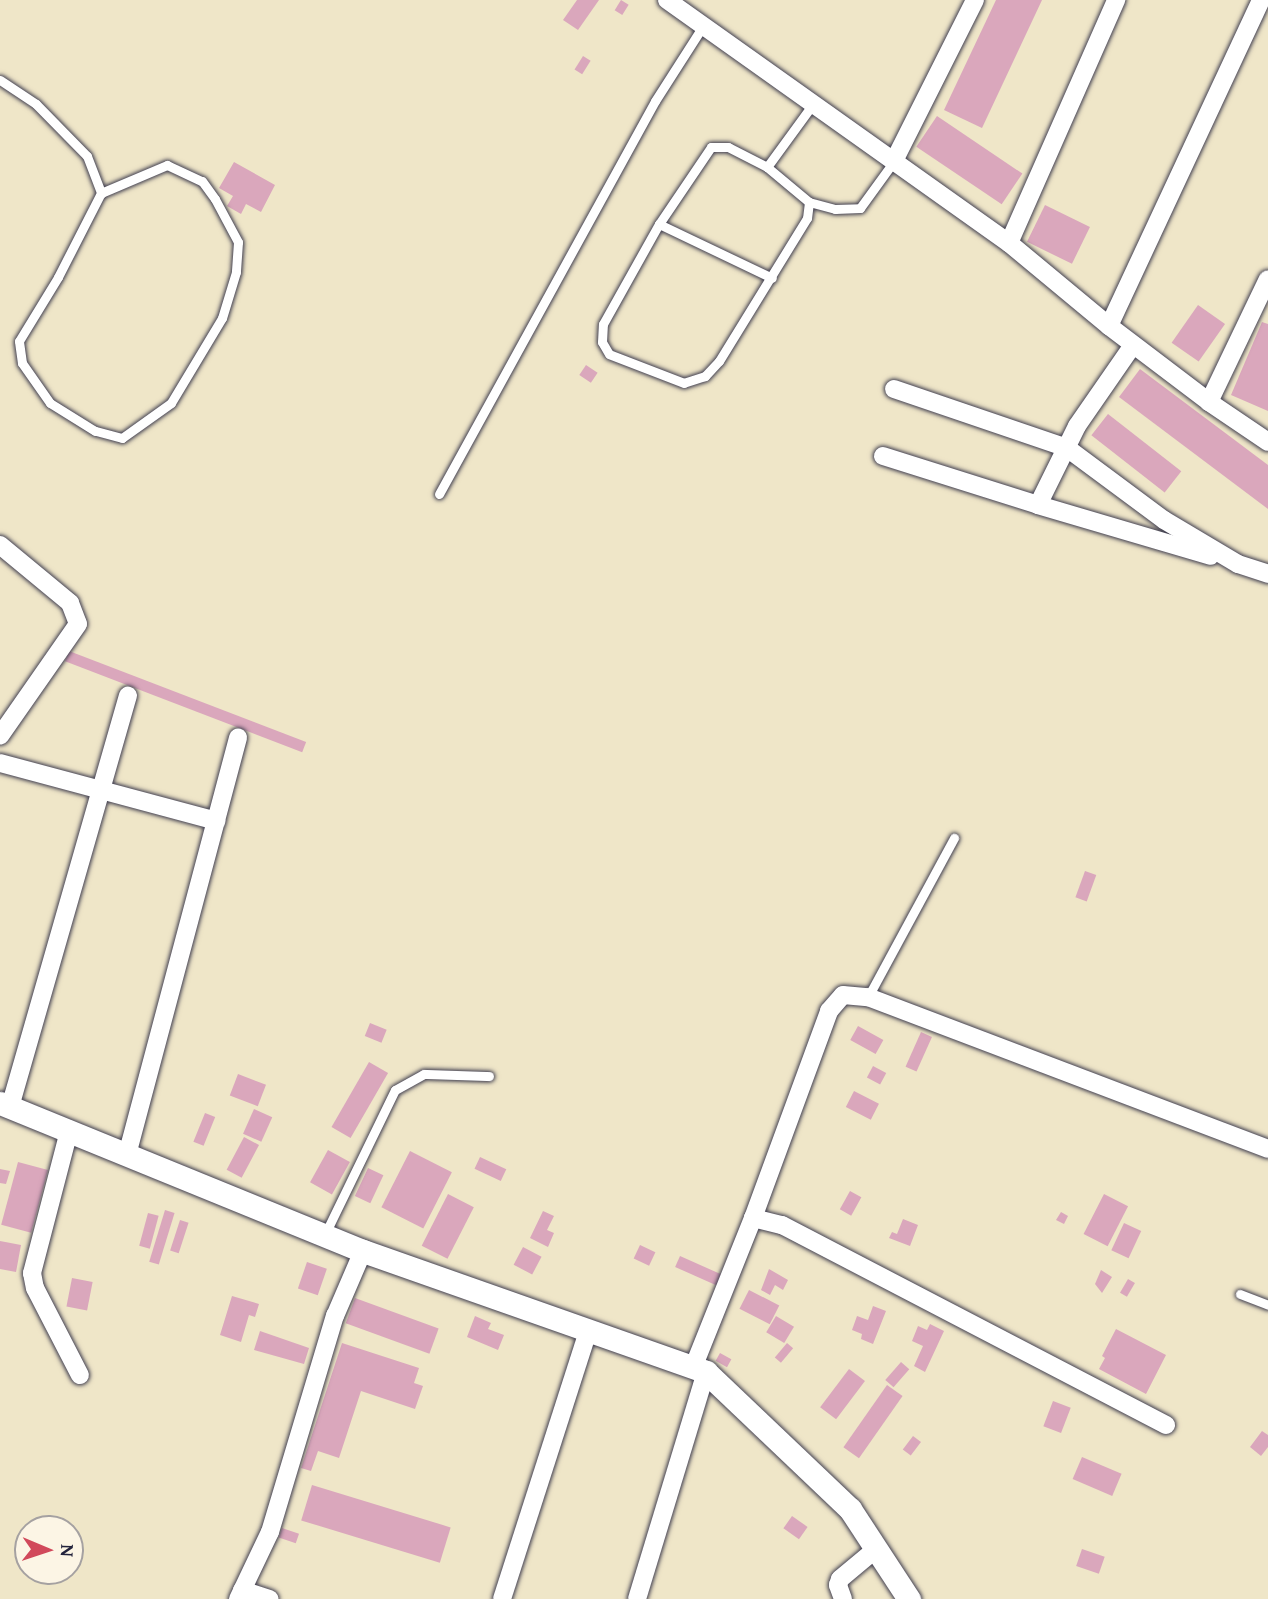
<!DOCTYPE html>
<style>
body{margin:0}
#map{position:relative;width:1268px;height:1599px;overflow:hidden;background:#efe6c8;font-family:"Gentium Book Plus",serif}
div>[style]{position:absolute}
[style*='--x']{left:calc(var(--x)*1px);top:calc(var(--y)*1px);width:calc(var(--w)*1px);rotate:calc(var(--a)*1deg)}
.building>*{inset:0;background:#daa7bc;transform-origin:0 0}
.roads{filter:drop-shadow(0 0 2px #413f50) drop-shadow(0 0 2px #413f50)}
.service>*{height:9px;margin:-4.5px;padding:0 4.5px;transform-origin:4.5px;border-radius:4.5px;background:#fff}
.minor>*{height:18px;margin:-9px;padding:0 9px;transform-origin:9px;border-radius:9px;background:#fff}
.tertiary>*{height:23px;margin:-11.5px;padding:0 11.5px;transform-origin:11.5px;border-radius:11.5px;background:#fff}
span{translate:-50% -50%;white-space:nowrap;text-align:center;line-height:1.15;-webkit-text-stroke:5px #fcf5e5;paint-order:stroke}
.north{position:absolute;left:14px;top:1515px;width:70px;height:70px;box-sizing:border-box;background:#fcf5e5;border:2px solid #a5a1a1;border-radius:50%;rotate:92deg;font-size:19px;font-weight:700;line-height:28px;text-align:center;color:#22223b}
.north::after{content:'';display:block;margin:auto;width:24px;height:32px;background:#d1495b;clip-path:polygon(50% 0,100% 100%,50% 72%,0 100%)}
</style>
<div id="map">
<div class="building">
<div style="clip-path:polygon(577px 0,599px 0,578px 30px,563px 20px)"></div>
<div style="left:621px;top:0;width:9px;height:12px;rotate:32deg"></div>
<div style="clip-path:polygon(996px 0,1042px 0,982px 128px,944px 110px)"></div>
<div style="left:583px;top:56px;width:9px;height:16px;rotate:32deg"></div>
<div style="left:937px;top:116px;width:103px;height:37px;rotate:34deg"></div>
<div style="clip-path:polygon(234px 162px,275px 185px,261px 212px,246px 204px,241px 214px,227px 206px,233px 196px,219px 188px)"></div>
<div style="left:1045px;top:205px;width:50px;height:41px;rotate:26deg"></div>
<div style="left:1198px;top:305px;width:33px;height:46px;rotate:35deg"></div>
<div style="clip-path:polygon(1262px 322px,1268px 324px,1268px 411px,1231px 395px)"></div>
<div style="left:586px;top:365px;width:14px;height:12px;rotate:34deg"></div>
<div style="clip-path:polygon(1140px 369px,1268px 465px,1268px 509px,1119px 397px)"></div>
<div style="left:1108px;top:414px;width:93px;height:27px;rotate:38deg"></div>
<div style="left:69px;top:651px;width:254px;height:11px;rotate:21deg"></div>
<div style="left:1085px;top:871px;width:12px;height:28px;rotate:20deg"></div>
<div style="left:370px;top:1023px;width:18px;height:14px;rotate:22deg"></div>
<div style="left:858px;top:1026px;width:29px;height:16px;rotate:29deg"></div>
<div style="left:921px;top:1032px;width:12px;height:38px;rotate:24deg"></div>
<div style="left:369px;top:1062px;width:22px;height:75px;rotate:30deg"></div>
<div style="left:873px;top:1066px;width:15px;height:13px;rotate:28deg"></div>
<div style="left:238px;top:1074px;width:30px;height:23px;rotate:21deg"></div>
<div style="left:854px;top:1091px;width:28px;height:18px;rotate:27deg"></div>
<div style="left:254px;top:1109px;width:20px;height:27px;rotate:24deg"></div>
<div style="left:205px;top:1113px;width:11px;height:31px;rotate:22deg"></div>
<div style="left:244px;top:1137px;width:17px;height:37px;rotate:28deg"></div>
<div style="left:328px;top:1150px;width:25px;height:37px;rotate:29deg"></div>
<div style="left:410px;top:1151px;width:47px;height:63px;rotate:27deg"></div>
<div style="left:480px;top:1157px;width:29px;height:13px;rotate:25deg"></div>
<div style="left:18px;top:1162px;width:31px;height:65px;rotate:15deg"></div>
<div style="left:368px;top:1168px;width:17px;height:31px;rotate:25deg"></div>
<div style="clip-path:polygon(0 1169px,10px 1171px,6px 1184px,0 1183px)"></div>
<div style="left:850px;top:1191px;width:13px;height:21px;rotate:29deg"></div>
<div style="left:448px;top:1194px;width:29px;height:58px;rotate:27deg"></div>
<div style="left:1104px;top:1194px;width:27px;height:45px;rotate:27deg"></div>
<div style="left:165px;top:1210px;width:10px;height:54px;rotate:17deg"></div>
<div style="clip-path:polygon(543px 1211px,554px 1216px,547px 1230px,554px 1233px,548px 1247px,530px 1238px)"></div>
<div style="clip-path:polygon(1061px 1212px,1068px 1216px,1064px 1224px,1056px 1220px)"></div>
<div style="left:148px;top:1213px;width:11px;height:34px;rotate:15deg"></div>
<div style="clip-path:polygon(903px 1219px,918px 1225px,910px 1246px,889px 1238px,892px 1232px,897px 1234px)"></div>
<div style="left:180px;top:1220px;width:9px;height:32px;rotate:18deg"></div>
<div style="left:1124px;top:1223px;width:19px;height:30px;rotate:25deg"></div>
<div style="clip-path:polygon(0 1241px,21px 1245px,16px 1272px,0 1269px)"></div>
<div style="left:640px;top:1245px;width:17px;height:15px;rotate:25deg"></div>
<div style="left:523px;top:1247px;width:21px;height:20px;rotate:28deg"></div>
<div style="left:680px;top:1256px;width:48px;height:12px;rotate:24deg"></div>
<div style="left:307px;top:1262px;width:21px;height:28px;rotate:19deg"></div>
<div style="clip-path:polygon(769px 1269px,788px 1280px,783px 1290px,775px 1285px,770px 1295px,761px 1290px)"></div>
<div style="clip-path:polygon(1101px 1270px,1112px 1277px,1102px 1293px,1095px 1284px)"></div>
<div style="left:72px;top:1278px;width:21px;height:29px;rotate:11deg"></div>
<div style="left:1128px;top:1279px;width:8px;height:16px;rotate:30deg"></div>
<div style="left:749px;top:1290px;width:34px;height:21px;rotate:27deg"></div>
<div style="clip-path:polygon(232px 1296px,259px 1304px,255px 1317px,249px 1315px,241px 1342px,220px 1335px)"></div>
<div style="left:355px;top:1298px;width:89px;height:27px;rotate:20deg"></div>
<div style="clip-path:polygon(873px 1306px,886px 1311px,873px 1344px,861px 1339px,862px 1334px,852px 1330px,857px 1316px,868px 1320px)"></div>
<div style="clip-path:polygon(475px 1316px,491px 1323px,488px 1329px,504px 1335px,498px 1350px,467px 1337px)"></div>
<div style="left:776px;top:1316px;width:21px;height:19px;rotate:31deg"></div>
<div style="clip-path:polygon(930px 1324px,944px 1331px,925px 1372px,914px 1366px,923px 1346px,912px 1341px,918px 1326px,927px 1330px)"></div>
<div style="clip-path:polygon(1116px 1329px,1166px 1355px,1146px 1394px,1099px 1369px,1105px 1358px,1102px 1356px)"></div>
<div style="clip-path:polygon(260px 1331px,309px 1348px,304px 1364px,254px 1350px)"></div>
<div style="clip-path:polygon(342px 1343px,419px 1368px,414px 1383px,423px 1386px,415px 1409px,361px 1391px,339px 1458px,318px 1451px,311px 1471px,301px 1468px)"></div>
<div style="left:787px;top:1343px;width:8px;height:19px;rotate:40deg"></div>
<div style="left:720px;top:1353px;width:13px;height:9px;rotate:29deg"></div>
<div style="left:901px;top:1362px;width:11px;height:24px;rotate:41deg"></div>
<div style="left:849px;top:1369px;width:20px;height:48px;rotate:37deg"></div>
<div style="left:887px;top:1385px;width:19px;height:76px;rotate:35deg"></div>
<div style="left:1053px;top:1401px;width:19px;height:27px;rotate:21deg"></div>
<div style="clip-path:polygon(1262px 1431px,1268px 1435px,1268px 1447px,1261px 1456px,1250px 1447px)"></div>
<div style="left:913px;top:1436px;width:10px;height:17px;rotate:37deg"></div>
<div style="left:1082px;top:1457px;width:43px;height:24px;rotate:23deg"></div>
<div style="left:312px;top:1485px;width:145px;height:37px;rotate:17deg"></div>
<div style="left:792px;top:1516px;width:19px;height:15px;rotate:35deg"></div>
<div style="left:282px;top:1528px;width:18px;height:10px;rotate:19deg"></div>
<div style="left:1082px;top:1549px;width:24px;height:18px;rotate:19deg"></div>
</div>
<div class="roads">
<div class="service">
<div style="--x:0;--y:80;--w:43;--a:33.7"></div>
<div style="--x:36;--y:104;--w:73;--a:45.6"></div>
<div style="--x:87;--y:156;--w:40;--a:69"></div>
<div style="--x:711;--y:147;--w:17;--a:0"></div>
<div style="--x:728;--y:147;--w:44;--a:27.1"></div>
<div style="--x:767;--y:167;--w:55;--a:39.8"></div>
<div style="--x:809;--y:202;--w:16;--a:97"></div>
<div style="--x:807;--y:218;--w:168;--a:121.6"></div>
<div style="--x:719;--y:361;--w:21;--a:133"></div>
<div style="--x:705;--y:376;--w:22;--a:162"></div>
<div style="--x:684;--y:383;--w:80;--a:-158.9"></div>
<div style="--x:609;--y:354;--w:14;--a:-120"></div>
<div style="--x:602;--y:342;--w:18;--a:-87"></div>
<div style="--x:603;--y:324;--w:115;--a:-60.8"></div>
<div style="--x:659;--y:224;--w:93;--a:-56"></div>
<div style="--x:167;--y:165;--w:38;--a:25"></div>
<div style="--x:202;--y:181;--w:22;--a:54"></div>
<div style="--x:215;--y:199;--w:49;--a:61.9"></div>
<div style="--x:238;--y:242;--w:30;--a:94"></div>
<div style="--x:236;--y:272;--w:48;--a:106.9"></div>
<div style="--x:222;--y:318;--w:99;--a:121"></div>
<div style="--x:171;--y:403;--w:60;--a:144.5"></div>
<div style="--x:122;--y:438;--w:28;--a:-165"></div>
<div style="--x:95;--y:431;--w:53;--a:-148.1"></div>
<div style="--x:50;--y:403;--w:49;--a:-125"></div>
<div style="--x:22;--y:363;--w:22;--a:-98"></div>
<div style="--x:19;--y:341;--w:75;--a:-58.6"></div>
<div style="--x:58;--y:277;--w:94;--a:-62.9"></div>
<div style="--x:101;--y:193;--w:72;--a:-23"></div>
<div style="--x:767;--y:167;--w:78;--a:-53.9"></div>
<div style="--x:809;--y:202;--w:27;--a:15"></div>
<div style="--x:835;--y:209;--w:25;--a:-2"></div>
<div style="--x:860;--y:208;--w:58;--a:-54.1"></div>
<div style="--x:659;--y:224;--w:125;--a:25.5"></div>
<div style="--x:439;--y:494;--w:448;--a:-61.2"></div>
<div style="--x:655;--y:101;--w:89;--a:-57.4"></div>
<div style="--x:868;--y:997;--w:181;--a:-61.6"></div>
<div style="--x:325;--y:1234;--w:160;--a:-64.1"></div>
<div style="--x:395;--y:1090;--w:33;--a:-29"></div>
<div style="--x:424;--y:1074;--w:65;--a:1.8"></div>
<div style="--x:1240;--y:1294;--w:30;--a:21"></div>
</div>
<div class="minor">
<div style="--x:667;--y:0;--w:420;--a:35.4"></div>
<div style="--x:1009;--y:243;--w:130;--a:39.7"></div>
<div style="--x:1109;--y:326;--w:126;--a:37.2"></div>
<div style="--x:1209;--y:402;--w:71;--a:34.1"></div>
<div style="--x:894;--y:161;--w:180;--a:-63.3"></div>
<div style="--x:1009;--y:243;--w:266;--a:-66.2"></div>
<div style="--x:1109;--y:326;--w:360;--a:-65"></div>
<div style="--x:1133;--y:345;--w:98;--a:124.7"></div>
<div style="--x:1077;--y:426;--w:88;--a:116.3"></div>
<div style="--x:1038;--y:505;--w:180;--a:16.4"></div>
<div style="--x:894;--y:389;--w:183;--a:18.8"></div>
<div style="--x:1067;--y:448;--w:121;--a:36.6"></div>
<div style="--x:1164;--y:520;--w:86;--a:30.7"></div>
<div style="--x:1238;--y:564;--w:32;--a:18"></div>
<div style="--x:1209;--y:402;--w:136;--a:-64.4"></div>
<div style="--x:883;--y:456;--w:163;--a:17.5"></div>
<div style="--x:0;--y:545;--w:91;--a:39.6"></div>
<div style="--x:70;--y:603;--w:22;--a:69"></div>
<div style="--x:78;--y:624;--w:136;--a:124.9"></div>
<div style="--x:0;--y:763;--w:224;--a:15"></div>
<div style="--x:10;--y:1107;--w:428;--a:-74"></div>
<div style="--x:69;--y:1131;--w:147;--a:104.6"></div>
<div style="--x:32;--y:1273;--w:15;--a:79"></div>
<div style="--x:35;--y:1288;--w:98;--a:62.7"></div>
<div style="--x:127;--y:1155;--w:432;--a:-75.1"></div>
<div style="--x:753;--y:1218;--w:30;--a:14"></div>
<div style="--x:782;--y:1225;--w:433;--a:27.5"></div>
<div style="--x:693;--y:1368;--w:162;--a:-68.2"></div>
<div style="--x:753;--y:1218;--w:221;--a:-69.8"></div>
<div style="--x:829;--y:1011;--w:21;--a:-49"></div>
<div style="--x:843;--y:995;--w:25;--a:5"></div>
<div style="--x:868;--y:997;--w:428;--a:20.8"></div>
<div style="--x:242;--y:1590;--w:29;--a:18"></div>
<div style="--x:238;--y:1599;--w:74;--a:-64.5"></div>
<div style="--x:270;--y:1532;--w:226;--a:-73.3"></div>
<div style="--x:335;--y:1316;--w:71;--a:-66.7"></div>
<div style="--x:502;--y:1599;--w:281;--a:-72.2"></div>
<div style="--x:637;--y:1599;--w:237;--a:-73.1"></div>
<div style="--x:843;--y:1599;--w:15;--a:-110"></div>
<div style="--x:838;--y:1585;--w:6;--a:-72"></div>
<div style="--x:840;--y:1579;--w:47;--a:-39.8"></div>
</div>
<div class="tertiary">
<div style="--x:0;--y:1103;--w:392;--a:22.2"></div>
<div style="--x:363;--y:1251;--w:364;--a:19.4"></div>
<div style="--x:706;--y:1372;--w:199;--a:43.6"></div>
<div style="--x:850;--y:1509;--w:108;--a:56.8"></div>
</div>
</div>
<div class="north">N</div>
</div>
